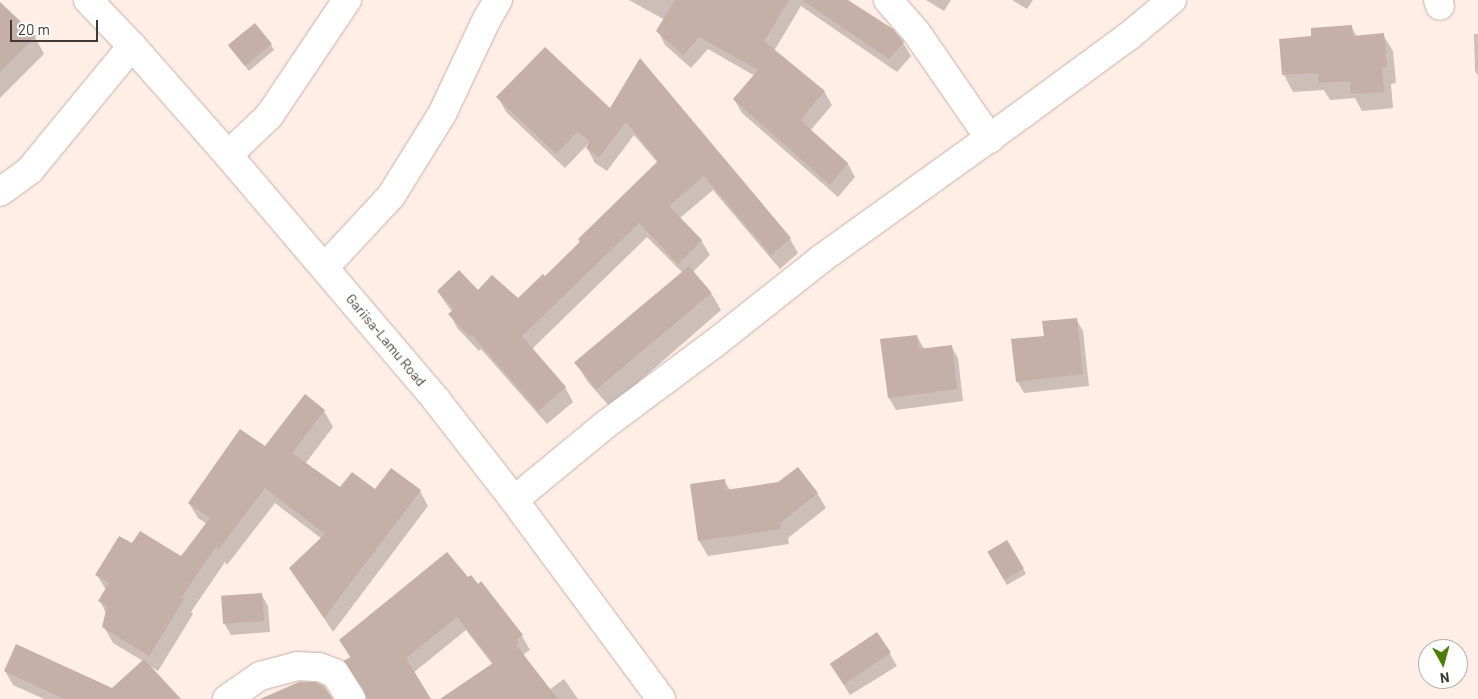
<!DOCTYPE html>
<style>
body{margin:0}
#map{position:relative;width:1478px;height:699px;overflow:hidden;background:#ffeee6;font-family:Barlow,sans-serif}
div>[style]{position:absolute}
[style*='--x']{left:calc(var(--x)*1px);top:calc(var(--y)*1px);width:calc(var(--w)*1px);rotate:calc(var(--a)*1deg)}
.shadow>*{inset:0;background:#0003;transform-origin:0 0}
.building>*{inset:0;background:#c5b0a7;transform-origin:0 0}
.roads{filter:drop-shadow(0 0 1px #c4b0a6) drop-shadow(0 0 1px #c4b0a6)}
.minor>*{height:28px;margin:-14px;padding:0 14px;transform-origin:14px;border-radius:14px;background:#fff}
span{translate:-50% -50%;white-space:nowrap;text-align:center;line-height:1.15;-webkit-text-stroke:4px #fff;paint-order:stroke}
.street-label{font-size:14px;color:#433a36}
.north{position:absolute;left:1418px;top:639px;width:50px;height:50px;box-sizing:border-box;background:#fff;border:1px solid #b4b0af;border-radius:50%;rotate:173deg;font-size:14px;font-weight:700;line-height:20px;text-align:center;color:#433a36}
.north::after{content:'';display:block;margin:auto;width:18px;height:22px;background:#4f7e08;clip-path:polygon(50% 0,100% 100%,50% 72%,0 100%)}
.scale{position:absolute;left:10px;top:20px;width:88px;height:22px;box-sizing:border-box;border:2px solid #433a36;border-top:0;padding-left:6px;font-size:15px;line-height:18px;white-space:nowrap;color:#433a36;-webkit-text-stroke:4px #fff;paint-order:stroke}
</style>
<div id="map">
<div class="shadow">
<div style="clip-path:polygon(629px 0,845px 0,903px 43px,911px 56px,897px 72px,801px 6px,774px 51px,824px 91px,832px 105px,810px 131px,848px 164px,855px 177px,838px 197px,742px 113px,734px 99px,755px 76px,708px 49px,691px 68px,665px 45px,658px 31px,665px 20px)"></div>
<div style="clip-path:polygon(926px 0,951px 0,944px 11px)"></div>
<div style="clip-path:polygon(1012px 0,1033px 0,1027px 9px)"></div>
<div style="clip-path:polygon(0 26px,35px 37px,44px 54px,0 98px)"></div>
<div style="clip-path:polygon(1351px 26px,1357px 37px,1383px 35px,1393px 51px,1396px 83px,1391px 84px,1393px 108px,1362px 111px,1355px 98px,1330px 100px,1324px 90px,1293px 92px,1284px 75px,1281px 40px,1313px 37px)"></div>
<div style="clip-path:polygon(1474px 34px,1478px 34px,1478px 76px,1475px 71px)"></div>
<div style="clip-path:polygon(271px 45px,274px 50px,249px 71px,229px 46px)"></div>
<div style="clip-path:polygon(640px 60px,790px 239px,798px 253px,780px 269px,713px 190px,680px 218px,701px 240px,710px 255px,693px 272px,711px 293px,721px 310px,610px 407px,587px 381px,577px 364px,683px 273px,647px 237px,532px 349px,565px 387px,573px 402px,547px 424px,481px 349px,479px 351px,458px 329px,450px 315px,452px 312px,438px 292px,478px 291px,518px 299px,545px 277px,658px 163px,634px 135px,607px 171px,595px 163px,587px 148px,589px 143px,565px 168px,506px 112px,498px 97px,610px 110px)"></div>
<div style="clip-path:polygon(1076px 319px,1083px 331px,1089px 386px,1024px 393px,1017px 381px,1045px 337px)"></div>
<div style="clip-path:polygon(917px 336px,924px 349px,951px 346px,958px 358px,963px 401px,896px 410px,889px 398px,882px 340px)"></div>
<div style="clip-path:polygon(305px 396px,324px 411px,333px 427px,305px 464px,341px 489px,420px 491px,428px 506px,333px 632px,291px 568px,322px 539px,275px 503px,227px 565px,225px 562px,191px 612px,193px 614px,158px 671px,147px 664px,177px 699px,44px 699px,13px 685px,5px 671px,112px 689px,143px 661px,113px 643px,104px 627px,106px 613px,100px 601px,106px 590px,97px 575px,133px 545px,181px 557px,207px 524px,198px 518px,189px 503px,266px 448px)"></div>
<div style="clip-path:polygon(724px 480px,730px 490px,817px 493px,826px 508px,788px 538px,789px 544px,708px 556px,699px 541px)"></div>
<div style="left:1007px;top:541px;width:38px;height:22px;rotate:60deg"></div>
<div style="clip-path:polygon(468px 579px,477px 585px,481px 583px,522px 636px,530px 650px,524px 654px,525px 659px,549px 690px,564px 679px,578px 699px,442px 699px,493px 665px,466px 630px,413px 673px,430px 699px,366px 699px,351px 659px,340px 640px)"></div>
<div style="clip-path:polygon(261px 594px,268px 606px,270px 632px,231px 635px,224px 623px)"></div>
<div style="clip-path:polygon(877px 633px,897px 666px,850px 695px,837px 674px)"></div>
</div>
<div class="building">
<div style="clip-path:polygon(675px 0,789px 0,764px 41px,825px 91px,800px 120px,848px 163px,830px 185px,733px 99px,758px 70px,700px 37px,683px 55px,656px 31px)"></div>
<div style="clip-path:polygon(802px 0,848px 0,893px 29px,904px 42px,889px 59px)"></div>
<div style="clip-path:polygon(0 2px,36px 36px,0 72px)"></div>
<div style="left:255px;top:23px;width:27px;height:35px;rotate:51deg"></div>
<div style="clip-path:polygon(1352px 25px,1353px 36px,1384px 33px,1387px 67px,1382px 67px,1384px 92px,1351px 94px,1350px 81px,1319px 83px,1318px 73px,1282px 75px,1279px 39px,1311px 36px,1311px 28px)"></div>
<div style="clip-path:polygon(545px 47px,610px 108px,640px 58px,791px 238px,771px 255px,704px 176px,669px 206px,702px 240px,678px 264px,639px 223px,522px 336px,566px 387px,538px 411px,472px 335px,470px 337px,448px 314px,454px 309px,437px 291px,459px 270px,478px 290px,492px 275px,518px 298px,543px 274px,545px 276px,580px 242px,578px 239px,658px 161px,626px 122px,599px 157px,586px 148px,590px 141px,577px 132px,556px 154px,496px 97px)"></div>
<div style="left:689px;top:266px;width:35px;height:150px;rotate:50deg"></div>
<div style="clip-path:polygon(1077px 318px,1083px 374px,1016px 382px,1011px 339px,1044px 336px,1042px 321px)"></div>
<div style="clip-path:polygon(917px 335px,919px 349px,952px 345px,957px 389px,888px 398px,880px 339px)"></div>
<div style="clip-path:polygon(305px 394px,325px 410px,292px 453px,340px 487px,352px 472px,375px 489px,391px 468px,421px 490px,324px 618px,289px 568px,325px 534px,265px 488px,217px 551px,217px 545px,181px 598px,185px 598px,149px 656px,102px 627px,107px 606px,98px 601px,109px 583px,95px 575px,119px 536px,132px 543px,140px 531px,181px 556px,210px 518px,188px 503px,240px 429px,265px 446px)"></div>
<div style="clip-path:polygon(798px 467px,818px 493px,780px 523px,781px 529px,698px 541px,690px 484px,725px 479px,726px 490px,778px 482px)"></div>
<div style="left:1007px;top:540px;width:33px;height:23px;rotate:59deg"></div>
<div style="clip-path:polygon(447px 552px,468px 577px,471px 575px,478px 584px,481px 581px,523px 635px,517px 639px,519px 642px,516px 645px,558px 699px,440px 699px,493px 663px,457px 617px,406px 658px,431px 699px,367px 699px,364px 691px,343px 661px,351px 657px,339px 640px)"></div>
<div style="left:262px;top:593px;width:28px;height:41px;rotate:86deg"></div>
<div style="left:877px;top:632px;width:25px;height:57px;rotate:56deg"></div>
<div style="clip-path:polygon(16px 644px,112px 688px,144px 659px,181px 699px,64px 699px,4px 671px)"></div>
<div style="clip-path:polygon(299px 682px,316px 682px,324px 686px,333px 699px,260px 699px)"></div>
</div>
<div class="roads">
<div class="minor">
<div style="--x:88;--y:0;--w:64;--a:46.3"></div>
<div style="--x:132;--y:46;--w:145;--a:48.6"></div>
<div style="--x:228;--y:155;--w:323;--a:49.6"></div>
<div style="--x:437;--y:401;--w:125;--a:52.1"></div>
<div style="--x:514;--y:500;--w:247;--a:53.5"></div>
<div style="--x:888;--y:0;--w:43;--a:48.8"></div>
<div style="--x:916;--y:32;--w:130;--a:55.3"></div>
<div style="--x:1438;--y:0;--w:6;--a:72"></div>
<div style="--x:228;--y:155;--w:57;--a:-43.6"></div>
<div style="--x:269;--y:116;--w:140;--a:-56.1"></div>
<div style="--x:0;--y:192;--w:37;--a:-36"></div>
<div style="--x:30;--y:170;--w:161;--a:-50.6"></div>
<div style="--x:325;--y:267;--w:97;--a:-47.1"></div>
<div style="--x:391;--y:196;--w:97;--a:-58.1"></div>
<div style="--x:442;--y:114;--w:105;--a:-64.7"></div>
<div style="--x:487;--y:19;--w:22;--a:-60"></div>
<div style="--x:514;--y:500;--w:118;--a:-39.5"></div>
<div style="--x:605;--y:425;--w:137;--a:-36.7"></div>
<div style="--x:715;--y:343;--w:135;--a:-38.4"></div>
<div style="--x:821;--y:259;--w:250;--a:-35.7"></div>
<div style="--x:1024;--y:113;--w:130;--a:-36.3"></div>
<div style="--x:1129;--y:36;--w:56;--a:-39.9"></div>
<div style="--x:227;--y:699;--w:40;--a:-34.9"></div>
<div style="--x:260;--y:676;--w:38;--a:-15"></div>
<div style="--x:297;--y:666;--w:22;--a:3"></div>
<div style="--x:319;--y:667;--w:17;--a:21"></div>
<div style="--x:335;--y:673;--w:31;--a:58"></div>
</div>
</div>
<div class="street-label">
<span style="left:386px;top:340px;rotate:50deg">Gariisa-Lamu Road</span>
</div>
<div class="north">N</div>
<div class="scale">20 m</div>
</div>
